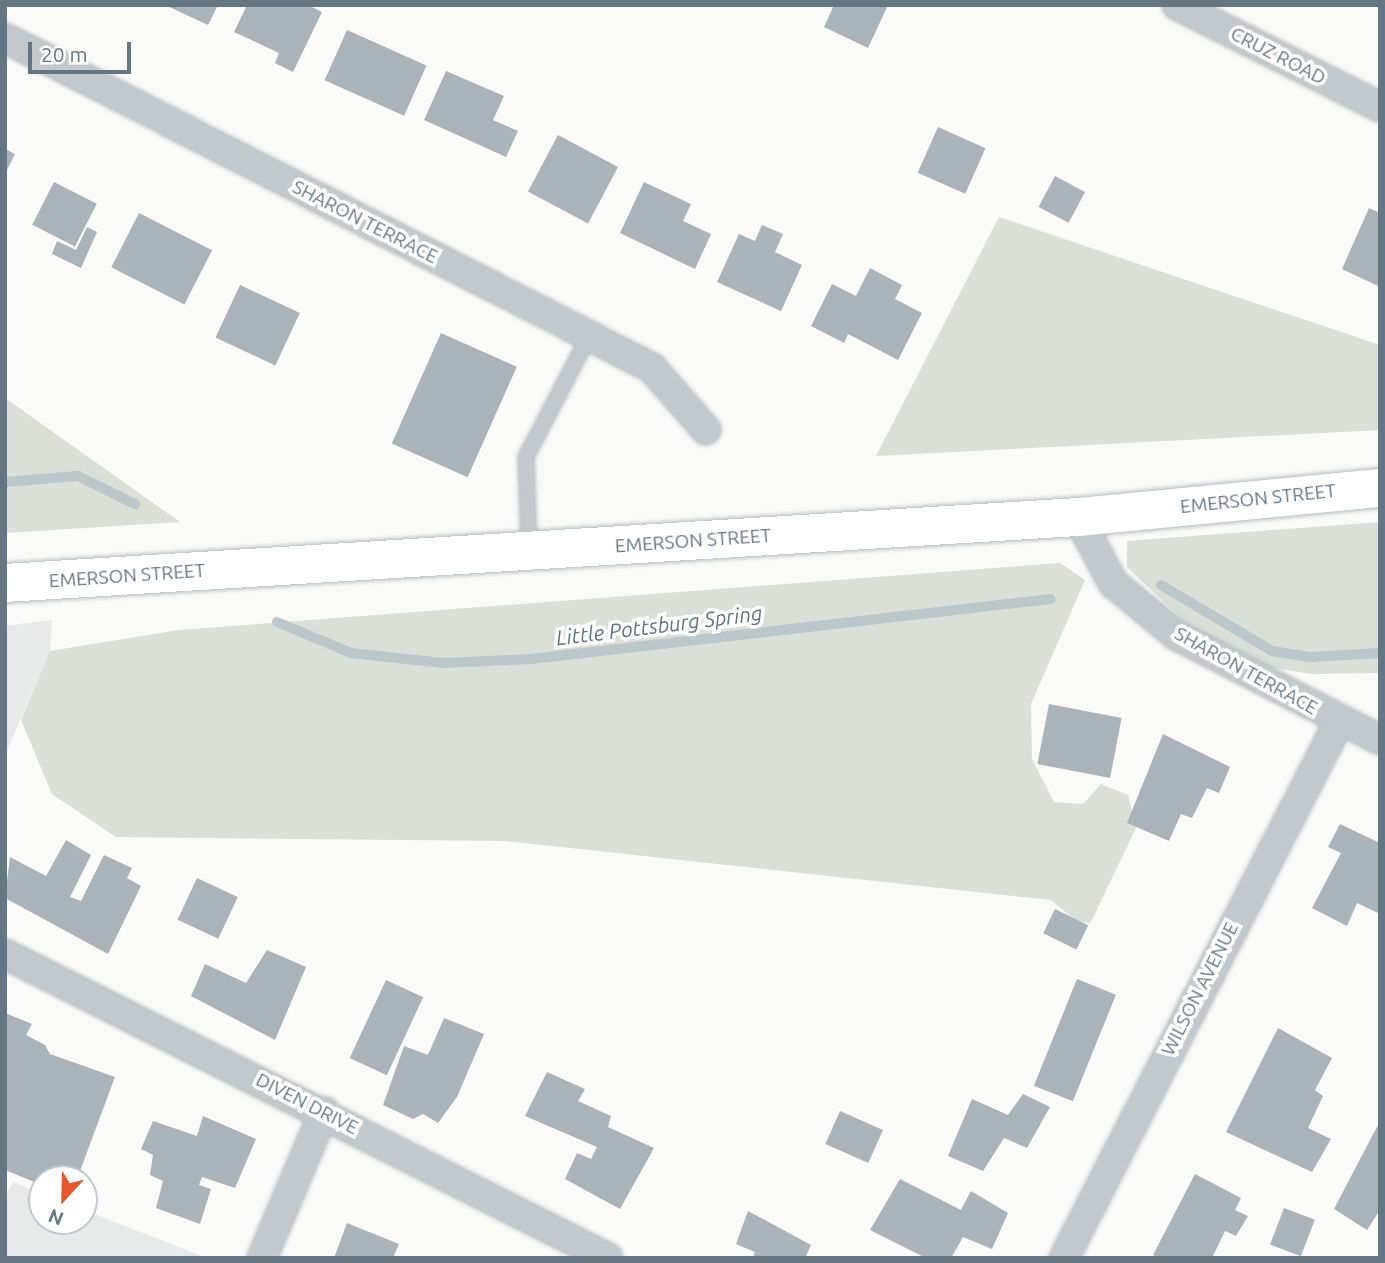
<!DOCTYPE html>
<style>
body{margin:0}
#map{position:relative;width:1385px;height:1263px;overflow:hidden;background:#fafaf8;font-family:Ubuntu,sans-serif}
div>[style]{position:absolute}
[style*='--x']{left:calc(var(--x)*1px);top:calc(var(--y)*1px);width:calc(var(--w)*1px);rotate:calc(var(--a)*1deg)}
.built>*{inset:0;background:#e8e9e9}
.green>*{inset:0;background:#dadfd7}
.stream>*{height:10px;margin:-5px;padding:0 5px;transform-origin:5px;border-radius:5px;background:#bbc7cb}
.building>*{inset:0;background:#aab3b9;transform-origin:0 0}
.roads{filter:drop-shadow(0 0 2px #b3babf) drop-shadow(0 0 2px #b3babf)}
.service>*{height:14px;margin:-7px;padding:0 7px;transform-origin:7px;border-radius:7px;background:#c3c8cc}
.minor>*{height:28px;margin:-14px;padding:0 14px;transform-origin:14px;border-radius:14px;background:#c3c8cc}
.secondary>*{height:38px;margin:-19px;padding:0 19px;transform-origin:19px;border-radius:19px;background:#fff}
span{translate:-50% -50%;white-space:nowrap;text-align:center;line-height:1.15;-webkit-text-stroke:7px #fff;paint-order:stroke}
.street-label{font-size:19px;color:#657683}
.water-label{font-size:21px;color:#60757c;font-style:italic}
.frame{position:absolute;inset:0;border:7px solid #657683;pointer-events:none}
.north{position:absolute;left:28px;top:1165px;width:70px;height:70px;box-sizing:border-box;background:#fff;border:2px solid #c1c8cd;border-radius:50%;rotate:202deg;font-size:19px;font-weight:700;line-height:28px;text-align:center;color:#657683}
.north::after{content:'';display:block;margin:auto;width:24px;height:32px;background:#e4572e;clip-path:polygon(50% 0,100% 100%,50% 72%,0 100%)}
.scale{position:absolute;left:28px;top:42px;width:103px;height:32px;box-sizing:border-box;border:4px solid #657683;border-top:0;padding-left:9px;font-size:21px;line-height:24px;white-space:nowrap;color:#657683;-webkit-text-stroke:5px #fff;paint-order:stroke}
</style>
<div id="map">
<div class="built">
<div style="clip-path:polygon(52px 620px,50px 651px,5px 755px,5px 626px)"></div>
<div style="clip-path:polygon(13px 1182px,42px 1194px,42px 1221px,84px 1221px,84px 1210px,207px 1258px,5px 1258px,5px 1197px)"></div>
</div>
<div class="green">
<div style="clip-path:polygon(999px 217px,1380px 345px,1380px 430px,876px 456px)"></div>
<div style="clip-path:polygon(5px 398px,180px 522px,5px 533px)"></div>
<div style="clip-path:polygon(1380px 522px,1380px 673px,1312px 674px,1269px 667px,1190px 627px,1127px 567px,1127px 541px)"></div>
<div style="clip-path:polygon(1060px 563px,1085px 580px,1031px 704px,1032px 759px,1054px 802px,1083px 804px,1101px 784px,1128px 795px,1136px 828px,1090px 924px,1074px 919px,1051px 900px,506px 841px,116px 837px,52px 794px,21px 720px,50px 651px,179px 630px)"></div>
</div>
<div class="stream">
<div style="--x:5;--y:482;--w:73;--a:-4.7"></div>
<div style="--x:78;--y:476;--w:64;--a:26.2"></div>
<div style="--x:1161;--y:585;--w:129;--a:30.7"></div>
<div style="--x:1272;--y:651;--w:38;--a:9"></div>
<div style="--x:1310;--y:657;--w:70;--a:-3.3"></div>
<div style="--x:277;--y:622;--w:80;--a:22.7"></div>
<div style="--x:351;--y:653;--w:93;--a:6.2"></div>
<div style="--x:443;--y:663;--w:88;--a:-2.6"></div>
<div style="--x:531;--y:659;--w:523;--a:-6.58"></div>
</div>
<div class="building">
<div style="clip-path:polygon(165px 5px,218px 5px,208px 25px)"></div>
<div style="clip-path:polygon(247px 5px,308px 5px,322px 12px,293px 72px,275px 63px,279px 53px,234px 32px)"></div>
<div style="clip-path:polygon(834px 5px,888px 5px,868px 48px,824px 27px)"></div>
<div style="left:347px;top:30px;width:87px;height:55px;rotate:24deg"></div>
<div style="clip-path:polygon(446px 71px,504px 96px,493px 120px,518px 131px,506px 157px,424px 120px)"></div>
<div style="left:938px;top:127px;width:52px;height:50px;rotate:24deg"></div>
<div style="left:558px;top:135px;width:68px;height:64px;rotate:28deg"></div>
<div style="clip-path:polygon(5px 149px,15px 154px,5px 174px)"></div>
<div style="left:1055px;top:176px;width:34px;height:35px;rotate:28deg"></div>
<div style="left:54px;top:182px;width:48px;height:48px;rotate:27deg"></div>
<div style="clip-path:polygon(644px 182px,691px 204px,683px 221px,711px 234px,695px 269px,620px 233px)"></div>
<div style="clip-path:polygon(1369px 208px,1380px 213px,1378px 286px,1342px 269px)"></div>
<div style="left:139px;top:213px;width:82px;height:61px;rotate:27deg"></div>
<div style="clip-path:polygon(762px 225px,783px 234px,775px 252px,802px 265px,781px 311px,717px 282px,739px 234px,755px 241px)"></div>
<div style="clip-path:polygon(87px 227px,97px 232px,81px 268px,52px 254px,57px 241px,76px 250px)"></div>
<div style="clip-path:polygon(870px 268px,902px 285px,895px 299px,922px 313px,898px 360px,848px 334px,844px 343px,811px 326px,832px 284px,856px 296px)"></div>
<div style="left:240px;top:285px;width:66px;height:58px;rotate:25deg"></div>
<div style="left:441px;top:333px;width:83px;height:121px;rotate:24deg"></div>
<div style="left:1049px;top:704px;width:74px;height:61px;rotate:11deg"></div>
<div style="clip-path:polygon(1163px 734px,1230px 767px,1219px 793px,1207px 788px,1192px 818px,1181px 814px,1169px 841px,1127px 823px)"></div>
<div style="clip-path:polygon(1340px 824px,1380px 843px,1380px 909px,1378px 913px,1357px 903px,1347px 926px,1312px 908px,1341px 853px,1328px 847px)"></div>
<div style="clip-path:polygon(66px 840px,91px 855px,70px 897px,81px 901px,104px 855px,132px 868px,127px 878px,141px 886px,108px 954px,5px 898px,10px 857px,46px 876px)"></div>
<div style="left:197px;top:878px;width:45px;height:46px;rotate:25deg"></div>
<div style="left:1055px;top:909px;width:37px;height:27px;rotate:26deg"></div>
<div style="clip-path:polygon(267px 950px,306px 967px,275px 1040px,191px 996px,205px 964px,246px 983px)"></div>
<div style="left:1077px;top:979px;width:42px;height:115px;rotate:22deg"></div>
<div style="left:386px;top:980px;width:41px;height:86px;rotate:25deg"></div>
<div style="clip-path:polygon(5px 1013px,32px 1024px,26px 1035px,45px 1045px,50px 1054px,115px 1077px,77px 1179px,42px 1179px,42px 1185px,5px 1170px)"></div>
<div style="clip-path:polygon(444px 1018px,484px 1034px,457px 1097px,438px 1123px,423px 1114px,413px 1119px,383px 1105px,404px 1046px,428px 1055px)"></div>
<div style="clip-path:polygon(1278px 1028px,1332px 1058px,1315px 1090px,1323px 1096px,1308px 1128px,1331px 1139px,1312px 1172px,1226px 1132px)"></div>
<div style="clip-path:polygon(547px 1072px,585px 1089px,578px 1101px,611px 1116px,608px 1127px,654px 1148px,620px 1209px,565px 1179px,577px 1153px,591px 1159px,597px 1147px,525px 1116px)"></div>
<div style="clip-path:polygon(1023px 1094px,1050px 1107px,1027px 1148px,1004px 1138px,983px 1171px,948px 1156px,972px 1099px,1008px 1115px)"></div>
<div style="left:840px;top:1111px;width:47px;height:36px;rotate:24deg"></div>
<div style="clip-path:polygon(203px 1116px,256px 1139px,235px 1188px,202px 1177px,199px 1185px,211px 1189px,200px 1224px,156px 1208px,163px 1181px,150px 1175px,153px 1155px,141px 1149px,153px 1121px,197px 1136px)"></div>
<div style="clip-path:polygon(1380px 1121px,1380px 1210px,1367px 1230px,1334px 1209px)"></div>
<div style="clip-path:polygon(1195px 1174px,1241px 1198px,1235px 1210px,1248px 1216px,1236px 1236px,1225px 1231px,1212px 1258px,1159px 1258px,1153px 1255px)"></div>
<div style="clip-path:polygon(900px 1179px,961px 1210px,971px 1191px,1008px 1213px,992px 1249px,963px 1237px,951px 1258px,926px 1258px,870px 1230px)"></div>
<div style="left:1284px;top:1208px;width:33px;height:39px;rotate:21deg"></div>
<div style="clip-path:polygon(748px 1211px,811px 1245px,805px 1258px,753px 1258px,755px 1252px,736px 1244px)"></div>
<div style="clip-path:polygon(347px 1223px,399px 1244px,393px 1258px,334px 1258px)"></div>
</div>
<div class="roads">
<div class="service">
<div style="--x:529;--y:550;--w:93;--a:-91.8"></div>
<div style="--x:526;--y:457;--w:136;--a:-62.5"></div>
</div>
<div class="minor">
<div style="--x:1177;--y:5;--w:227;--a:26.7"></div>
<div style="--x:5;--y:38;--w:726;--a:27.02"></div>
<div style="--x:652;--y:368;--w:82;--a:48.9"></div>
<div style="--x:1078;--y:517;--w:75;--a:62.1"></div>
<div style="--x:1113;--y:583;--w:82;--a:39.5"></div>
<div style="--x:1176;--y:635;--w:229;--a:27.2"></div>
<div style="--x:5;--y:954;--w:675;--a:26.75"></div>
<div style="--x:262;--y:1258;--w:159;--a:-67"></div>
<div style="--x:1064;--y:1258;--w:602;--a:-62.84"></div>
</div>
<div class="secondary">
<div style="--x:5;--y:583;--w:1075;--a:-3.52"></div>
<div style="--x:1078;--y:517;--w:303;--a:-5.5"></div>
</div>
</div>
<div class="street-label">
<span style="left:1278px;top:56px;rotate:27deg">CRUZ ROAD</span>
<span style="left:365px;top:222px;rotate:27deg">SHARON TERRACE</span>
<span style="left:1258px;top:499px;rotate:-6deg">EMERSON STREET</span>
<span style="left:693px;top:541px;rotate:-4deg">EMERSON STREET</span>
<span style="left:127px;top:576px;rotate:-4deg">EMERSON STREET</span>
<span style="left:1246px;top:671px;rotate:29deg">SHARON TERRACE</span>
<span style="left:1200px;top:989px;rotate:-63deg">WILSON AVENUE</span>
<span style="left:307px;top:1104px;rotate:27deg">DIVEN DRIVE</span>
</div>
<div class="water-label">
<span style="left:659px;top:625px;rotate:-7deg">Little Pottsburg Spring</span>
</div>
<div class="frame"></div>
<div class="north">N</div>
<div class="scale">20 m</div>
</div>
